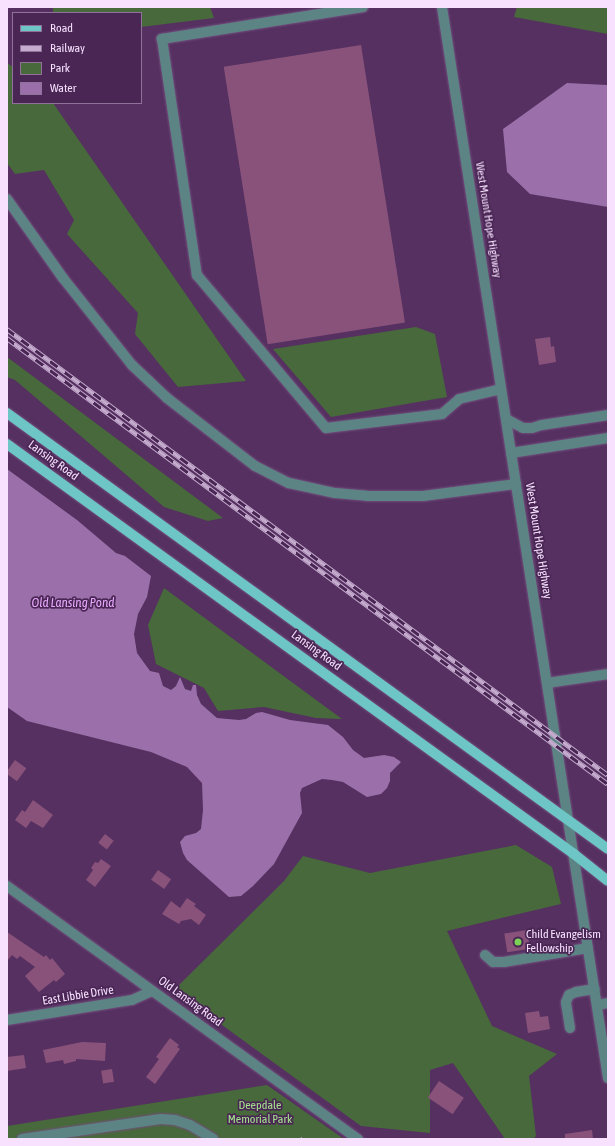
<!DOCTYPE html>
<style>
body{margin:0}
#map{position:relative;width:615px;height:1146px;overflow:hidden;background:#553061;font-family:"Asap Condensed",sans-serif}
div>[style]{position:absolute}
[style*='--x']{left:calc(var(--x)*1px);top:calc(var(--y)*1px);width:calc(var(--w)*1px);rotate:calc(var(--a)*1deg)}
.green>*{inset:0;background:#48693b}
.water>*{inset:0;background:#9b70aa}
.building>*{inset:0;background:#89527a;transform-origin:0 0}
.path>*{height:2px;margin-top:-1px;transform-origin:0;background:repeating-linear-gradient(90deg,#ac8fb5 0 2px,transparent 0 5px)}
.roads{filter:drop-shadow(0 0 1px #72507d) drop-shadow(0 0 1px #72507d)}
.minor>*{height:10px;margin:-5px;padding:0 5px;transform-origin:5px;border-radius:5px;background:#5c8485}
.major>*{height:10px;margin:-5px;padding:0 5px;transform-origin:5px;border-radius:5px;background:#6ec5c6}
.rail>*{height:4.5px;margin-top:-2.25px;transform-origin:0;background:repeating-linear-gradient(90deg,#4a2655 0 9px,#c5abce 0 18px);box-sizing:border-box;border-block:1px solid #c5abce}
.dots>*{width:11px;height:11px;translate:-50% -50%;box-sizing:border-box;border:2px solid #4a2655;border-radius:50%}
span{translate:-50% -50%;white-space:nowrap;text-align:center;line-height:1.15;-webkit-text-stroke:3.5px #4a2655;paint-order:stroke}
.street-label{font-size:12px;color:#f7e1fe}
.poi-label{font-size:12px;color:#f7e1fe}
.left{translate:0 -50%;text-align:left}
.park-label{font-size:12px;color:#a5e28d}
.water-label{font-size:13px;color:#e8abfd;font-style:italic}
.frame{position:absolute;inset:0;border:8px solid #f7e1fe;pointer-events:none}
.legend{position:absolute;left:12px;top:12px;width:130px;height:92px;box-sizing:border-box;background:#4a2655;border:1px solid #8f7199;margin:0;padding:5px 7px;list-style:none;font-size:12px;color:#f7e1fe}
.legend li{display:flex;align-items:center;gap:8px;height:20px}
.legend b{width:20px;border:1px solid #8f7199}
</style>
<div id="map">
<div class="green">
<div style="clip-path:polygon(53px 7px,210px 7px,214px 18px,141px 27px,141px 13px,53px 13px)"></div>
<div style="clip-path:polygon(517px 7px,608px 7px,608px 34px,514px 17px)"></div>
<div style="clip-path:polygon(7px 63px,13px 67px,13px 103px,53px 103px,246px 381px,178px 387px,135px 334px,138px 313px,67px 234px,74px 220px,44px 170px,15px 174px,7px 163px)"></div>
<div style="clip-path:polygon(416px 327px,435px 334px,447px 397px,331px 417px,273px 349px)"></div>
<div style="clip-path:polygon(7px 357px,223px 518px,208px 521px,164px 507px,15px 380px,7px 377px)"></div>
<div style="clip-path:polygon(164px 588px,342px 719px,316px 718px,264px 707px,218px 711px,204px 688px,156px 664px,148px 625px)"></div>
<div style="clip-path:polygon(516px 845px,552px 867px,561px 904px,447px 931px,492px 1026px,557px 1054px,529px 1076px,536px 1136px,533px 1139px,505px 1139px,453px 1063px,430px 1070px,430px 1133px,361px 1126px,174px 990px,284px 881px,303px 856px,370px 873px)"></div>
<div style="clip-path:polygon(267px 1085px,344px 1139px,7px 1139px,7px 1126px)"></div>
</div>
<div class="water">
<div style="clip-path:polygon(567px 83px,607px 85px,608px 83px,608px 207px,530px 194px,507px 172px,503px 129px)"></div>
<div style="clip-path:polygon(7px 469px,77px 520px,116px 553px,125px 556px,151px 576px,147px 597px,138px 614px,134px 634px,137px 653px,150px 671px,159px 673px,163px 686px,171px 690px,176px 686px,180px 677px,185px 689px,191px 691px,193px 685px,196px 685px,197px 695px,201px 704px,217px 718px,239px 720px,246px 719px,256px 713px,262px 712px,290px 720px,328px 725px,343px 737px,353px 750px,364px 758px,384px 755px,394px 757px,401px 762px,390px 773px,390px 781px,387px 788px,381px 794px,367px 797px,343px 782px,332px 780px,322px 779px,302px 788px,300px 793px,302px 813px,274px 864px,253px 886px,241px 896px,229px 897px,187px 860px,183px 853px,180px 842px,185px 836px,196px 833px,201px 829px,203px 810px,202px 783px,187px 767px,151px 752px,27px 721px,7px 707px)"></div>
</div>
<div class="building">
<div style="left:361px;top:45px;width:281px;height:139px;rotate:81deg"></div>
<div style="clip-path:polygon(550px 337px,551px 347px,554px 346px,556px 362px,539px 365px,535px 339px)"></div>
<div style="left:15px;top:760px;width:14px;height:16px;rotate:36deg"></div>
<div style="clip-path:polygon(33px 800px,53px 815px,43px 828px,31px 821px,26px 828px,15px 820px,22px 810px,25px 812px)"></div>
<div style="left:105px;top:834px;width:11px;height:11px;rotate:38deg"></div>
<div style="clip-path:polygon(101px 859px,111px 866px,95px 887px,86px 880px,93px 870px,91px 868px,95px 862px,98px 863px)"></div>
<div style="left:158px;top:870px;width:16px;height:12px;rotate:35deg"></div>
<div style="clip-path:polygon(187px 898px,196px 904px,194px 906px,206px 915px,199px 925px,191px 919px,181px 921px,179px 924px,162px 914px,171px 901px,180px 908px)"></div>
<div style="left:527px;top:930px;width:19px;height:23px;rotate:81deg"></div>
<div style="clip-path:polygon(7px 932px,44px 957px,46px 955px,50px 960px,52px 958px,65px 974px,56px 982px,54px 980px,39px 992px,25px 976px,35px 967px,20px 956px,17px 959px,12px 955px,7px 961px)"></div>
<div style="clip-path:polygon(539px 1011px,540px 1017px,548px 1016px,550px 1029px,528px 1033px,525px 1013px)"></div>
<div style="clip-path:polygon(170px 1038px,179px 1045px,177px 1047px,180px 1049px,155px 1084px,146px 1077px,159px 1059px,156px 1057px)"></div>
<div style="clip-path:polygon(82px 1042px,106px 1043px,105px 1061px,76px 1059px,76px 1061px,64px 1064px,63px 1060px,46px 1063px,43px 1050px)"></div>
<div style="clip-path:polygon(24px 1055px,26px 1068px,7px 1071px,7px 1057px)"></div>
<div style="left:112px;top:1069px;width:13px;height:11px;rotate:81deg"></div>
<div style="left:439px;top:1081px;width:30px;height:20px;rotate:34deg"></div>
<div style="clip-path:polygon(592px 1130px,593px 1139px,565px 1139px,565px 1134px)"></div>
</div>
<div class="path">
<div style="--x:301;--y:1139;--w:4;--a:-56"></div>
</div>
<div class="roads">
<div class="minor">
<div style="--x:363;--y:7;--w:204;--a:171"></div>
<div style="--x:162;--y:39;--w:239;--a:81.6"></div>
<div style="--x:197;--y:275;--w:200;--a:49.9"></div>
<div style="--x:326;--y:428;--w:117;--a:-6.9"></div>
<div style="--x:442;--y:414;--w:23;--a:-41"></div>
<div style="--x:459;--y:399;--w:43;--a:-13.4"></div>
<div style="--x:442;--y:7;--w:1084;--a:81.19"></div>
<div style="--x:7;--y:199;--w:97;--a:54.7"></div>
<div style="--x:63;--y:278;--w:111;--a:51.6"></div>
<div style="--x:132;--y:365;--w:48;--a:43.3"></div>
<div style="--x:167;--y:398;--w:111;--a:37.7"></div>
<div style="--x:255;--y:466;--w:38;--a:27"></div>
<div style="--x:289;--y:483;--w:47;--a:12.3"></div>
<div style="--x:335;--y:493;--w:32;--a:5"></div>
<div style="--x:367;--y:496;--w:56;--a:0"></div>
<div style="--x:423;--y:496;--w:94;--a:-7.4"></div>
<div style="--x:506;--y:419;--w:19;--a:28"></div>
<div style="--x:523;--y:428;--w:9;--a:0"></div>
<div style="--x:532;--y:428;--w:10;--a:-17"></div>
<div style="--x:542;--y:425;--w:67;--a:-8.6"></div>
<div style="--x:511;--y:453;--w:98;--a:-8.8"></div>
<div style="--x:547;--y:683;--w:62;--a:-8.4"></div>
<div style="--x:7;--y:886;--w:433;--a:35.8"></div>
<div style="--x:485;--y:955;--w:11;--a:41"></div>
<div style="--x:493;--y:962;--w:11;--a:0"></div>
<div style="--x:504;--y:962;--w:85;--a:-9.5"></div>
<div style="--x:597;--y:1005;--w:11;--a:-10"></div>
<div style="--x:7;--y:1020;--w:127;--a:-9.1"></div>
<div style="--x:132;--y:1000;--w:22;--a:-24"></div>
<div style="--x:570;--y:1028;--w:26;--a:-99"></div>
<div style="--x:566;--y:1002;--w:8;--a:-67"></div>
<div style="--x:569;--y:995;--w:8;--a:-23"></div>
<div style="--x:576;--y:992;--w:19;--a:-9"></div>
<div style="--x:22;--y:1139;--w:140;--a:-8.2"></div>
<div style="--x:161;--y:1119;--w:14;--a:4"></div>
<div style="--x:175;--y:1120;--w:16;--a:18"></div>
<div style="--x:190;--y:1125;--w:27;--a:31"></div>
</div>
<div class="major">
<div style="--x:7;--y:413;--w:742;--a:35.96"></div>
<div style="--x:7;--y:444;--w:700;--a:35.87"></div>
<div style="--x:574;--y:854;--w:43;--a:38.5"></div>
</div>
</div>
<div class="rail">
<div style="--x:7;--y:329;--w:748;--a:36.58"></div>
<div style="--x:7;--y:338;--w:748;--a:36.58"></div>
</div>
<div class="dots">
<div style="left:518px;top:942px;background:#7bd155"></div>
</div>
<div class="street-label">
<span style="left:488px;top:220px;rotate:81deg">West Mount Hope Highway</span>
<span style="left:53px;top:461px;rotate:36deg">Lansing Road</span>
<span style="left:538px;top:541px;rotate:81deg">West Mount Hope Highway</span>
<span style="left:316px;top:651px;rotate:36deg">Lansing Road</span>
<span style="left:78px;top:996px;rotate:-9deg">East Libbie Drive</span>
<span style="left:190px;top:1002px;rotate:36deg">Old Lansing Road</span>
</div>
<div class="poi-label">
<span class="left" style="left:526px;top:942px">Child Evangelism<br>Fellowship</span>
</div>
<div class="park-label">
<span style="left:260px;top:1113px">Deepdale<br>Memorial Park</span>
</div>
<div class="water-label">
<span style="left:73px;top:603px">Old Lansing Pond</span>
</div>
<div class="frame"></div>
<ul class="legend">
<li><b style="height:5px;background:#6ec5c6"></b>Road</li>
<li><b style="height:5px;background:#c5abce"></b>Railway</li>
<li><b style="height:11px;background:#48693b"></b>Park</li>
<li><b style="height:11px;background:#9b70aa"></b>Water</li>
</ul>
</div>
